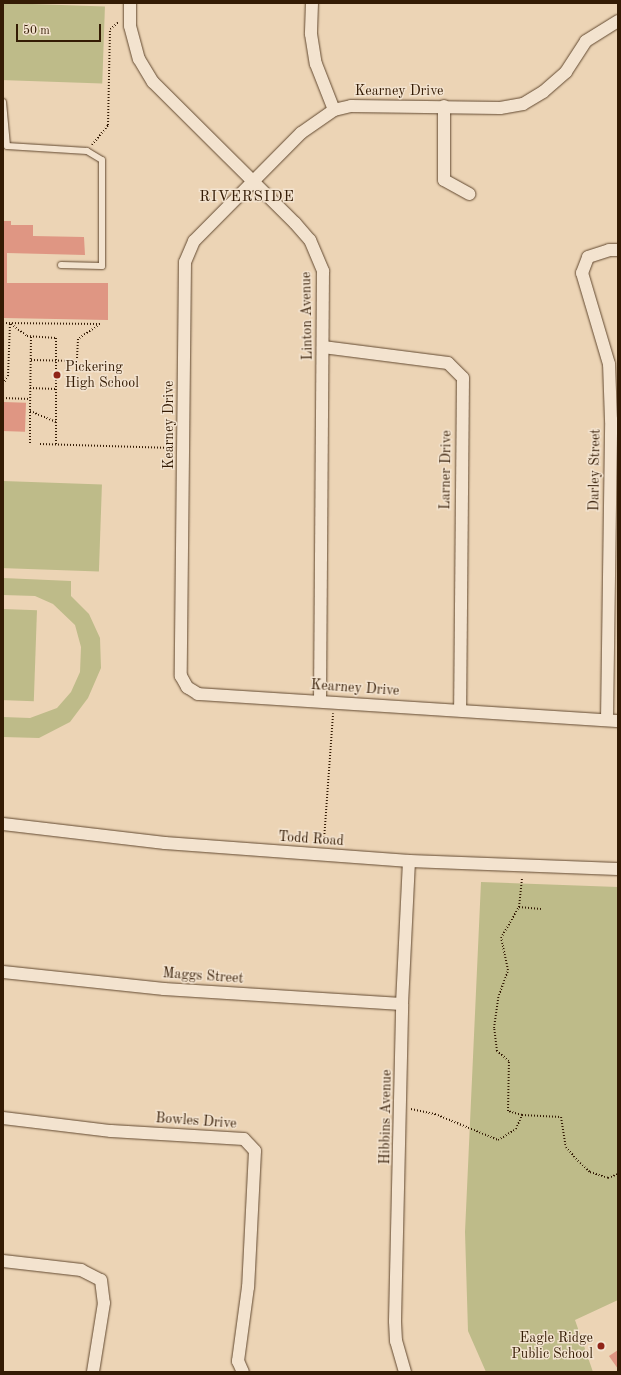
<!DOCTYPE html>
<style>
body{margin:0}
#map{position:relative;width:621px;height:1375px;overflow:hidden;background:#ecd4b5;font-family:"Old Standard TT",serif}
div>[style]{position:absolute}
[style*='--x']{left:calc(var(--x)*1px);top:calc(var(--y)*1px);width:calc(var(--w)*1px);rotate:calc(var(--a)*1deg)}
.green>*{inset:0;background:#bebb89;transform-origin:0 0}
.building>*{inset:0;background:#df9683;transform-origin:0 0}
.path>*{height:2px;margin-top:-1px;transform-origin:0;background:repeating-linear-gradient(90deg,#341b04 0 1px,transparent 0 3px)}
.roads{filter:drop-shadow(0 0 1px #624930) drop-shadow(0 0 1px #624930)}
.service>*{height:6px;margin:-3px;padding:0 3px;transform-origin:3px;border-radius:3px;background:#f3e3cf}
.minor>*{height:12px;margin:-6px;padding:0 6px;transform-origin:6px;border-radius:6px;background:#f3e3cf}
.dots>*{width:11px;height:11px;translate:-50% -50%;box-sizing:border-box;border:2px solid #f3e3cf;border-radius:50%}
span{translate:-50% -50%;white-space:nowrap;text-align:center;line-height:1.15;-webkit-text-stroke:3px #f3e3cf;paint-order:stroke}
.street-label{font-size:14px;color:#341b04}
.poi-label{font-size:14px;color:#341b04}
.left{translate:0 -50%;text-align:left}
.right{translate:-100% -50%;text-align:right}
.neighbourhood-label{font-size:15px;color:#341b04;letter-spacing:1px}
.frame{position:absolute;inset:0;border:4px solid #341b04;pointer-events:none}
.scale{position:absolute;left:16px;top:24px;width:85px;height:18px;box-sizing:border-box;border:2px solid #341b04;border-top:0;padding-left:5px;font-size:12px;line-height:14px;white-space:nowrap;color:#341b04;-webkit-text-stroke:3px #f3e3cf;paint-order:stroke}
</style>
<div id="map">
<div class="green">
<div style="left:3px;top:3px;width:102px;height:77px;rotate:2deg"></div>
<div style="left:3px;top:481px;width:99px;height:87px;rotate:2deg"></div>
<div style="clip-path:polygon(3px 578px,71px 581px,71px 596px,89px 614px,100px 638px,101px 668px,88px 698px,70px 722px,39px 738px,3px 737px,3px 717px,30px 718px,57px 708px,71px 692px,80px 672px,81px 647px,75px 625px,53px 604px,35px 596px,3px 595px)"></div>
<div style="left:3px;top:609px;width:34px;height:91px;rotate:2deg"></div>
<div style="clip-path:polygon(481px 882px,618px 887px,618px 1300px,575px 1320px,593px 1372px,486px 1372px,468px 1331px,465px 1232px)"></div>
</div>
<div class="building">
<div style="clip-path:polygon(3px 221px,11px 221px,11px 225px,33px 225px,33px 236px,84px 237px,85px 255px,7px 253px,7px 283px,108px 283px,108px 320px,3px 318px)"></div>
<div style="left:3px;top:402px;width:23px;height:29px;rotate:2deg"></div>
<div style="clip-path:polygon(618px 1350px,618px 1369px,609px 1356px)"></div>
</div>
<div class="path">
<div style="--x:92;--y:145;--w:26;--a:-51"></div>
<div style="--x:108;--y:125;--w:96;--a:-88.8"></div>
<div style="--x:110;--y:29;--w:11;--a:-38"></div>
<div style="--x:3;--y:323;--w:97;--a:0.6"></div>
<div style="--x:100;--y:324;--w:27;--a:146"></div>
<div style="--x:78;--y:339;--w:22;--a:93"></div>
<div style="--x:77;--y:361;--w:46;--a:-178.8"></div>
<div style="--x:11;--y:324;--w:20;--a:37"></div>
<div style="--x:27;--y:336;--w:29;--a:4"></div>
<div style="--x:56;--y:338;--w:106;--a:90"></div>
<div style="--x:31;--y:337;--w:74;--a:90.8"></div>
<div style="--x:30;--y:411;--w:28;--a:23"></div>
<div style="--x:3;--y:384;--w:9;--a:-58"></div>
<div style="--x:8;--y:376;--w:53;--a:-87.8"></div>
<div style="--x:30;--y:388;--w:26;--a:2"></div>
<div style="--x:3;--y:398;--w:27;--a:2"></div>
<div style="--x:30;--y:443;--w:32;--a:-90"></div>
<div style="--x:40;--y:444;--w:133;--a:1.7"></div>
<div style="--x:324;--y:840;--w:127;--a:-85.9"></div>
<div style="--x:519;--y:907;--w:22;--a:5"></div>
<div style="--x:411;--y:1109;--w:25;--a:12"></div>
<div style="--x:435;--y:1114;--w:68;--a:22.4"></div>
<div style="--x:498;--y:1140;--w:21;--a:-31"></div>
<div style="--x:516;--y:1129;--w:15;--a:-67"></div>
<div style="--x:522;--y:1115;--w:15;--a:-164"></div>
<div style="--x:508;--y:1111;--w:50;--a:-88.9"></div>
<div style="--x:509;--y:1061;--w:16;--a:-140"></div>
<div style="--x:497;--y:1051;--w:23;--a:-97"></div>
<div style="--x:494;--y:1028;--w:30;--a:-82"></div>
<div style="--x:498;--y:998;--w:30;--a:-70"></div>
<div style="--x:508;--y:970;--w:33;--a:-102"></div>
<div style="--x:501;--y:938;--w:36;--a:-60"></div>
<div style="--x:519;--y:907;--w:29;--a:-84"></div>
<div style="--x:522;--y:1115;--w:39;--a:3"></div>
<div style="--x:561;--y:1117;--w:30;--a:81"></div>
<div style="--x:566;--y:1147;--w:21;--a:49"></div>
<div style="--x:580;--y:1163;--w:13;--a:42"></div>
<div style="--x:590;--y:1172;--w:19;--a:18"></div>
<div style="--x:608;--y:1178;--w:11;--a:-22"></div>
</div>
<div class="roads">
<div class="service">
<div style="--x:3;--y:102;--w:44;--a:84.8"></div>
<div style="--x:7;--y:146;--w:80;--a:3.6"></div>
<div style="--x:87;--y:151;--w:17;--a:31"></div>
<div style="--x:102;--y:160;--w:106;--a:90"></div>
<div style="--x:102;--y:266;--w:41;--a:-178.6"></div>
</div>
<div class="minor">
<div style="--x:130;--y:3;--w:23;--a:90"></div>
<div style="--x:130;--y:26;--w:34;--a:75"></div>
<div style="--x:139;--y:59;--w:27;--a:59"></div>
<div style="--x:153;--y:82;--w:200;--a:44.8"></div>
<div style="--x:295;--y:223;--w:23;--a:49"></div>
<div style="--x:310;--y:240;--w:34;--a:67"></div>
<div style="--x:323;--y:271;--w:430;--a:90.4"></div>
<div style="--x:312;--y:3;--w:31;--a:92"></div>
<div style="--x:311;--y:34;--w:30;--a:81"></div>
<div style="--x:316;--y:64;--w:49;--a:68.6"></div>
<div style="--x:618;--y:21;--w:38;--a:148"></div>
<div style="--x:586;--y:41;--w:37;--a:123"></div>
<div style="--x:566;--y:72;--w:30;--a:139"></div>
<div style="--x:543;--y:92;--w:23;--a:149"></div>
<div style="--x:523;--y:104;--w:23;--a:170"></div>
<div style="--x:500;--y:108;--w:149;--a:-179.2"></div>
<div style="--x:351;--y:106;--w:17;--a:167"></div>
<div style="--x:334;--y:110;--w:40;--a:145.1"></div>
<div style="--x:301;--y:133;--w:152;--a:134.7"></div>
<div style="--x:194;--y:241;--w:23;--a:113"></div>
<div style="--x:185;--y:262;--w:414;--a:90.6"></div>
<div style="--x:181;--y:676;--w:13;--a:61"></div>
<div style="--x:187;--y:687;--w:13;--a:32"></div>
<div style="--x:198;--y:694;--w:421;--a:3.7"></div>
<div style="--x:444;--y:106;--w:74;--a:90"></div>
<div style="--x:444;--y:180;--w:29;--a:29"></div>
<div style="--x:323;--y:347;--w:126;--a:7.3"></div>
<div style="--x:448;--y:363;--w:21;--a:45"></div>
<div style="--x:463;--y:378;--w:332;--a:90.5"></div>
<div style="--x:607;--y:720;--w:300;--a:-89.2"></div>
<div style="--x:611;--y:420;--w:56;--a:-92"></div>
<div style="--x:609;--y:364;--w:95;--a:-106.5"></div>
<div style="--x:582;--y:273;--w:17;--a:-69"></div>
<div style="--x:588;--y:257;--w:22;--a:-18"></div>
<div style="--x:609;--y:250;--w:9;--a:0"></div>
<div style="--x:3;--y:824;--w:163;--a:6.7"></div>
<div style="--x:165;--y:843;--w:245;--a:4.2"></div>
<div style="--x:409;--y:861;--w:209;--a:2.2"></div>
<div style="--x:3;--y:972;--w:162;--a:6"></div>
<div style="--x:164;--y:989;--w:238;--a:3.6"></div>
<div style="--x:3;--y:1118;--w:109;--a:6.9"></div>
<div style="--x:111;--y:1131;--w:133;--a:3.4"></div>
<div style="--x:244;--y:1139;--w:16;--a:47"></div>
<div style="--x:255;--y:1151;--w:136;--a:92.9"></div>
<div style="--x:248;--y:1287;--w:75;--a:97.7"></div>
<div style="--x:238;--y:1361;--w:12;--a:66"></div>
<div style="--x:3;--y:1261;--w:79;--a:6.6"></div>
<div style="--x:81;--y:1270;--w:22;--a:27"></div>
<div style="--x:101;--y:1280;--w:23;--a:83"></div>
<div style="--x:104;--y:1303;--w:70;--a:99.1"></div>
<div style="--x:405;--y:1372;--w:32;--a:-106"></div>
<div style="--x:396;--y:1341;--w:20;--a:-93"></div>
<div style="--x:395;--y:1321;--w:317;--a:-88.7"></div>
<div style="--x:402;--y:1004;--w:143;--a:-87.2"></div>
</div>
</div>
<div class="dots">
<div style="left:57px;top:375px;background:#8f2418"></div>
<div style="left:601px;top:1346px;background:#8f2418"></div>
</div>
<div class="street-label">
<span style="left:399px;top:91px">Kearney Drive</span>
<span style="left:307px;top:316px;rotate:-91deg">Linton Avenue</span>
<span style="left:169px;top:425px;rotate:-90deg">Kearney Drive</span>
<span style="left:446px;top:470px;rotate:-89deg">Larner Drive</span>
<span style="left:595px;top:470px;rotate:-89deg">Darley Street</span>
<span style="left:355px;top:688px;rotate:4deg">Kearney Drive</span>
<span style="left:311px;top:839px;rotate:4deg">Todd Road</span>
<span style="left:203px;top:976px;rotate:4deg">Maggs Street</span>
<span style="left:386px;top:1117px;rotate:-89deg">Hibbins Avenue</span>
<span style="left:196px;top:1121px;rotate:4deg">Bowles Drive</span>
</div>
<div class="poi-label">
<span class="left" style="left:65px;top:375px">Pickering<br>High School</span>
<span class="right" style="left:593px;top:1346px">Eagle Ridge<br>Public School</span>
</div>
<div class="neighbourhood-label">
<span style="left:247px;top:198px">RIVERSIDE</span>
</div>
<div class="frame"></div>
<div class="scale">50 m</div>
</div>
